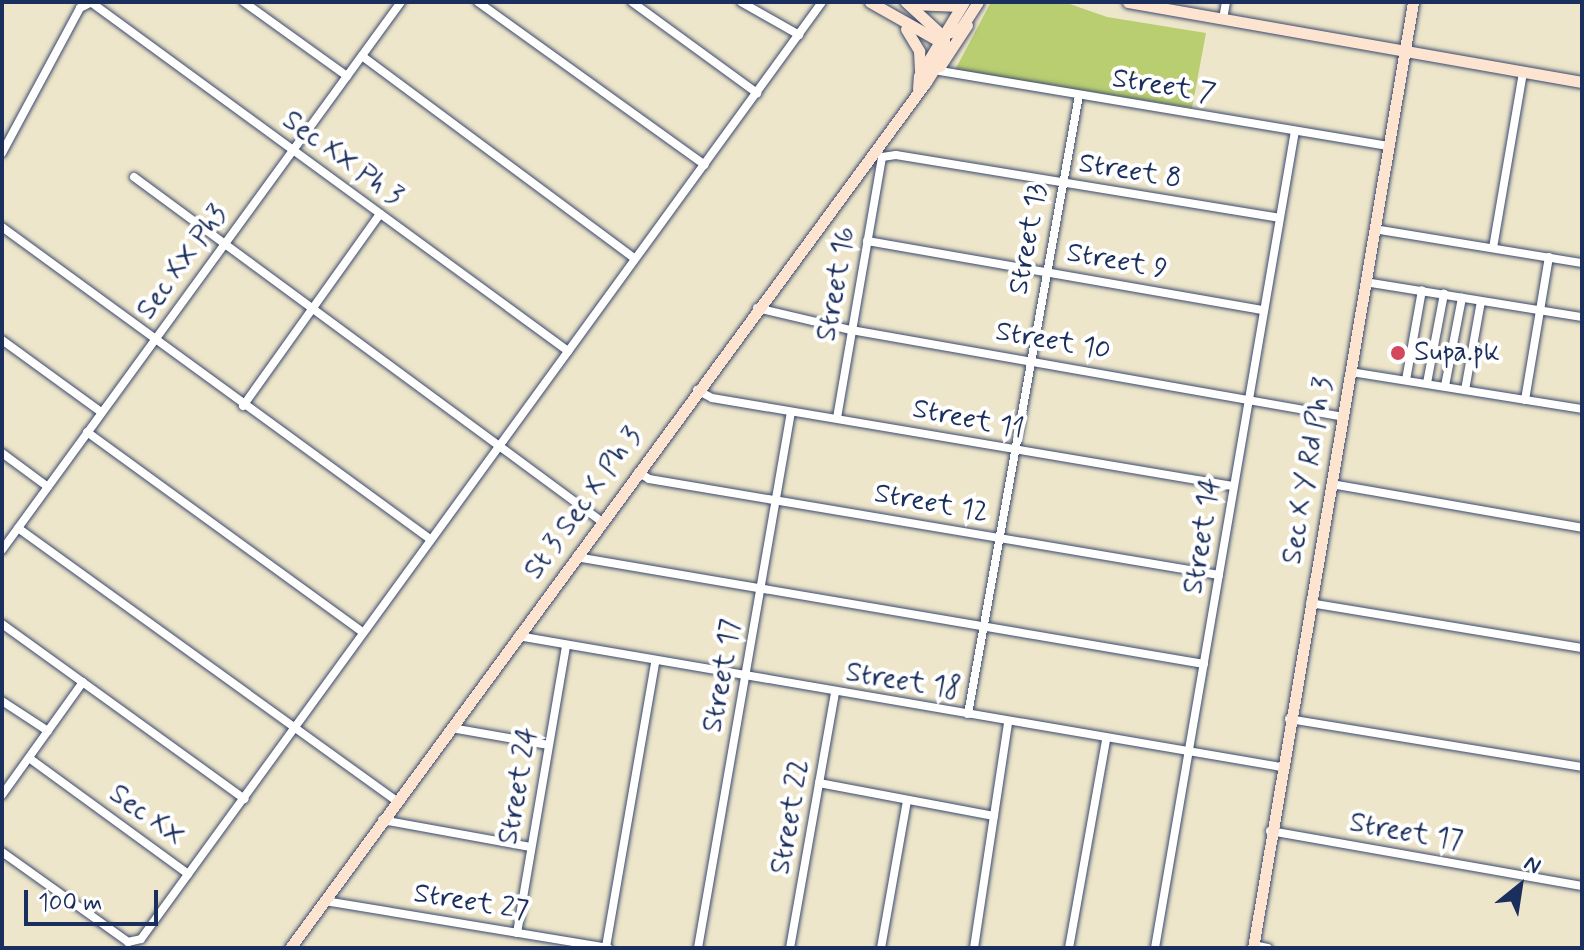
<!DOCTYPE html>
<style>
body{margin:0}
#map{position:relative;width:1584px;height:950px;overflow:hidden;background:#eee6ca;font-family:Mynerve,sans-serif}
div>[style]{position:absolute}
[style*='--x']{left:calc(var(--x)*1px);top:calc(var(--y)*1px);width:calc(var(--w)*1px);rotate:calc(var(--a)*1deg)}
.green>*{inset:0;background:#b9cd71}
.roads{filter:drop-shadow(0 0 2px #3b4a6e) drop-shadow(0 0 2px #3b4a6e)}
.street>*{height:8px;margin:-4px;padding:0 4px;transform-origin:4px;border-radius:4px;background:#fff}
.secondary>*{height:11px;margin:-5.5px;padding:0 5.5px;transform-origin:5.5px;border-radius:5.5px;background:#fde4d0}
.dots>*{width:22px;height:22px;translate:-50% -50%;box-sizing:border-box;border:4px solid #fff;border-radius:50%}
span{translate:-50% -50%;white-space:nowrap;text-align:center;line-height:1.15;-webkit-text-stroke:8px #fff;paint-order:stroke}
.street-label{font-size:28px;color:#1b2f5e}
.poi-label{font-size:28px;color:#1b2f5e}
.left{translate:0 -50%;text-align:left}
.frame{position:absolute;inset:0;border:4px solid #1b2f5e;pointer-events:none}
.north{position:absolute;left:1480px;top:846px;width:80px;height:80px;-webkit-text-stroke:6px #fff;paint-order:stroke;rotate:30deg;font-size:22px;font-weight:700;line-height:32px;text-align:center;color:#1b2f5e}
.north::after{content:'';display:block;margin:auto;width:28px;height:36px;background:#1b2f5e;clip-path:polygon(50% 0,100% 100%,50% 72%,0 100%)}
.scale{position:absolute;left:24px;top:890px;width:134px;height:36px;box-sizing:border-box;border:4px solid #1b2f5e;border-top:0;padding-left:10px;font-size:24px;line-height:28px;white-space:nowrap;color:#1b2f5e;-webkit-text-stroke:6px #fff;paint-order:stroke}
</style>
<div id="map">
<div class="green">
<div style="clip-path:polygon(991px 2px,1064px 2px,1107px 17px,1206px 33px,1192px 108px,955px 70px)"></div>
</div>
<div class="roads">
<div class="street">
<div style="--x:244;--y:2;--w:127;--a:35.7"></div>
<div style="--x:478;--y:2;--w:279;--a:35.7"></div>
<div style="--x:632;--y:2;--w:155;--a:36.1"></div>
<div style="--x:741;--y:2;--w:67;--a:29.6"></div>
<div style="--x:92;--y:3;--w:590;--a:36.17"></div>
<div style="--x:1223;--y:19;--w:17;--a:-80"></div>
<div style="--x:362;--y:56;--w:340;--a:36.6"></div>
<div style="--x:934;--y:70;--w:459;--a:9.5"></div>
<div style="--x:2;--y:153;--w:165;--a:-61.7"></div>
<div style="--x:80;--y:8;--w:13;--a:-27"></div>
<div style="--x:882;--y:157;--w:14;--a:-8"></div>
<div style="--x:896;--y:155;--w:388;--a:9.3"></div>
<div style="--x:134;--y:177;--w:580;--a:36.38"></div>
<div style="--x:2;--y:227;--w:530;--a:36.09"></div>
<div style="--x:1374;--y:229;--w:211;--a:9.3"></div>
<div style="--x:867;--y:241;--w:403;--a:9.9"></div>
<div style="--x:1493;--y:248;--w:179;--a:-80.3"></div>
<div style="--x:1365;--y:282;--w:220;--a:9.2"></div>
<div style="--x:757;--y:308;--w:97;--a:13.2"></div>
<div style="--x:851;--y:330;--w:499;--a:10"></div>
<div style="--x:2;--y:340;--w:122;--a:36"></div>
<div style="--x:1351;--y:372;--w:234;--a:9.1"></div>
<div style="--x:1406;--y:380;--w:91;--a:-79.9"></div>
<div style="--x:1427;--y:383;--w:91;--a:-79.2"></div>
<div style="--x:1445;--y:386;--w:90;--a:-79.1"></div>
<div style="--x:697;--y:390;--w:17;--a:28"></div>
<div style="--x:712;--y:398;--w:528;--a:9.59"></div>
<div style="--x:1465;--y:390;--w:90;--a:-79.8"></div>
<div style="--x:1525;--y:400;--w:145;--a:-80.5"></div>
<div style="--x:243;--y:406;--w:236;--a:-54.5"></div>
<div style="--x:837;--y:418;--w:265;--a:-80.2"></div>
<div style="--x:87;--y:432;--w:340;--a:36"></div>
<div style="--x:2;--y:453;--w:57;--a:36.5"></div>
<div style="--x:638;--y:472;--w:13;--a:32"></div>
<div style="--x:649;--y:479;--w:578;--a:9.56"></div>
<div style="--x:1331;--y:484;--w:255;--a:9.9"></div>
<div style="--x:18;--y:528;--w:466;--a:35.8"></div>
<div style="--x:2;--y:550;--w:678;--a:-53.94"></div>
<div style="--x:576;--y:557;--w:637;--a:9.67"></div>
<div style="--x:1310;--y:603;--w:276;--a:9.4"></div>
<div style="--x:2;--y:624;--w:299;--a:35.8"></div>
<div style="--x:518;--y:636;--w:774;--a:9.74"></div>
<div style="--x:2;--y:701;--w:55;--a:33.1"></div>
<div style="--x:968;--y:714;--w:629;--a:-79.83"></div>
<div style="--x:1289;--y:719;--w:297;--a:9.3"></div>
<div style="--x:451;--y:728;--w:98;--a:9.9"></div>
<div style="--x:29;--y:758;--w:197;--a:36.1"></div>
<div style="--x:819;--y:783;--w:178;--a:10.7"></div>
<div style="--x:2;--y:795;--w:139;--a:-54.4"></div>
<div style="--x:382;--y:820;--w:151;--a:10.3"></div>
<div style="--x:1270;--y:831;--w:317;--a:10"></div>
<div style="--x:2;--y:852;--w:155;--a:35.5"></div>
<div style="--x:128;--y:942;--w:13;--a:-13"></div>
<div style="--x:141;--y:939;--w:1158;--a:-53.99"></div>
<div style="--x:325;--y:901;--w:287;--a:9.4"></div>
<div style="--x:517;--y:933;--w:290;--a:-80.3"></div>
<div style="--x:1253;--y:945;--w:15;--a:11"></div>
<div style="--x:606;--y:947;--w:288;--a:-80.2"></div>
<div style="--x:698;--y:948;--w:544;--a:-80.16"></div>
<div style="--x:790;--y:948;--w:258;--a:-80"></div>
<div style="--x:881;--y:948;--w:150;--a:-80"></div>
<div style="--x:974;--y:948;--w:228;--a:-81.4"></div>
<div style="--x:1069;--y:948;--w:211;--a:-79.9"></div>
<div style="--x:1155;--y:948;--w:829;--a:-80.28"></div>
</div>
<div class="secondary">
<div style="--x:870;--y:2;--w:73;--a:29.4"></div>
<div style="--x:934;--y:38;--w:29;--a:-20"></div>
<div style="--x:961;--y:28;--w:31;--a:-57"></div>
<div style="--x:1128;--y:2;--w:461;--a:10"></div>
<div style="--x:910;--y:4;--w:51;--a:2.2"></div>
<div style="--x:906;--y:29;--w:26;--a:59"></div>
<div style="--x:919;--y:51;--w:21;--a:87"></div>
<div style="--x:940;--y:66;--w:49;--a:-56.6"></div>
<div style="--x:918;--y:89;--w:13;--a:-86"></div>
<div style="--x:919;--y:76;--w:87;--a:-58.7"></div>
<div style="--x:290;--y:948;--w:1074;--a:-53.71"></div>
<div style="--x:926;--y:82;--w:34;--a:-58"></div>
<div style="--x:944;--y:53;--w:16;--a:-90"></div>
<div style="--x:944;--y:37;--w:52;--a:-137.4"></div>
<div style="--x:1253;--y:948;--w:959;--a:-80.4"></div>
</div>
</div>
<div class="dots">
<div style="left:1398px;top:353px;background:#d1495b"></div>
</div>
<div class="street-label">
<span style="left:1164px;top:87px;rotate:9deg">Street 7</span>
<span style="left:342px;top:159px;rotate:36deg">Sec XX Ph 3</span>
<span style="left:1130px;top:172px;rotate:9deg">Street 8</span>
<span style="left:1029px;top:239px;rotate:-80deg">Street 13</span>
<span style="left:1117px;top:262px;rotate:10deg">Street 9</span>
<span style="left:183px;top:263px;rotate:-54deg">Sec XX Ph3</span>
<span style="left:837px;top:284px;rotate:-80deg">Street 16</span>
<span style="left:1053px;top:342px;rotate:10deg">Street 10</span>
<span style="left:968px;top:420px;rotate:11deg">Street 11</span>
<span style="left:1309px;top:471px;rotate:-80deg">Sec X Y Rd Ph 3</span>
<span style="left:584px;top:504px;rotate:-54deg">St 3 Sec X Ph 3</span>
<span style="left:931px;top:504px;rotate:10deg">Street 12</span>
<span style="left:1203px;top:536px;rotate:-81deg">Street 14</span>
<span style="left:723px;top:676px;rotate:-80deg">Street 17</span>
<span style="left:903px;top:682px;rotate:9deg">Street 18</span>
<span style="left:519px;top:786px;rotate:-80deg">Street 24</span>
<span style="left:146px;top:816px;rotate:36deg">Sec XX</span>
<span style="left:791px;top:817px;rotate:-80deg">Street 22</span>
<span style="left:1406px;top:833px;rotate:10deg">Street 17</span>
<span style="left:471px;top:903px;rotate:9deg">Street 27</span>
</div>
<div class="poi-label">
<span class="left" style="left:1414px;top:353px">Supa.pk</span>
</div>
<div class="frame"></div>
<div class="north">N</div>
<div class="scale">100 m</div>
</div>
